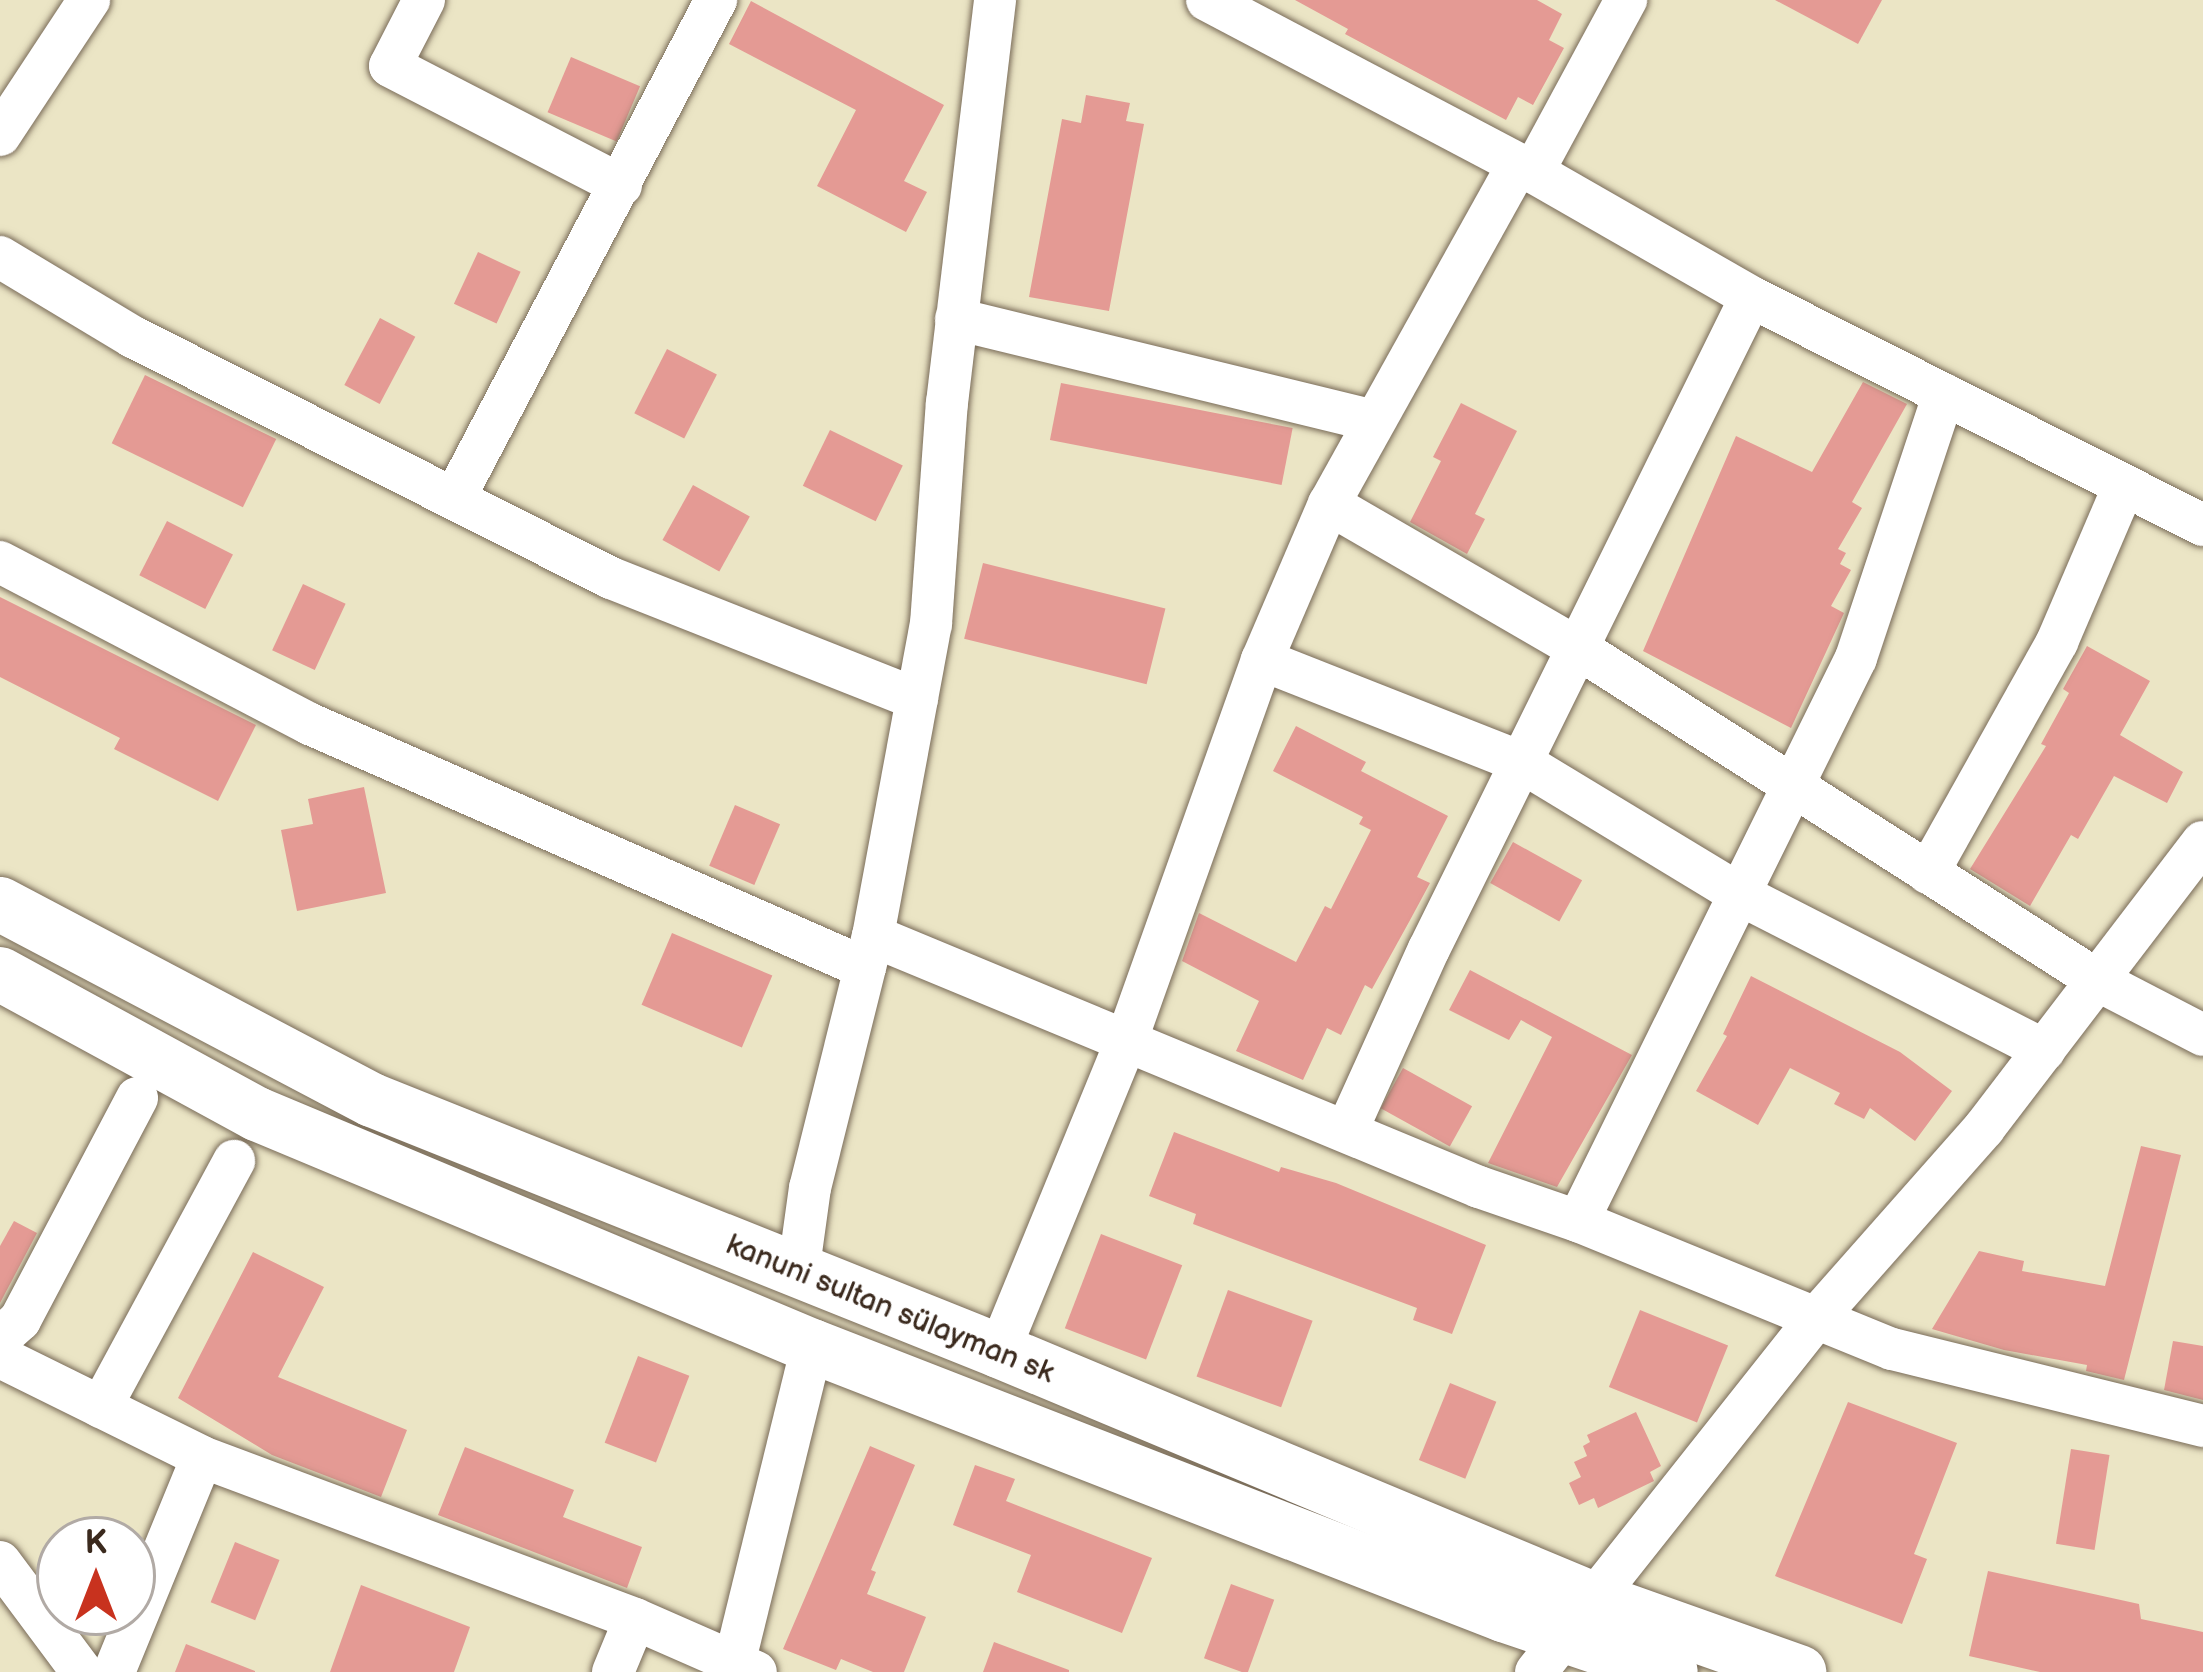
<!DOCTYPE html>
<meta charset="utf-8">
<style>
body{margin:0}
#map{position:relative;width:2203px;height:1672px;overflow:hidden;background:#ebe5c5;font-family:"Balsamiq Sans",sans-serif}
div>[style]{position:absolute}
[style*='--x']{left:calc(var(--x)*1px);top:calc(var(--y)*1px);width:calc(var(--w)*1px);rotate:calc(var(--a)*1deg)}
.building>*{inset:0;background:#e49a94;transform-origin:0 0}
.roads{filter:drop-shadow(0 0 3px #796b58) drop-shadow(0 0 3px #796b58)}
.minor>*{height:42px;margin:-21px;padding:0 21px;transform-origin:21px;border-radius:21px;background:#fff}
.major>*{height:54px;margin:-27px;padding:0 27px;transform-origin:27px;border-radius:27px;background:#fff}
span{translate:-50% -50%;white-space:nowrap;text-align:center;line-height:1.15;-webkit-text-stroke:10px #fff;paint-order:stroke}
.street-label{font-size:30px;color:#3b2a1e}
.north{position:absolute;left:36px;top:1516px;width:120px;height:120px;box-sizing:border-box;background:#fff;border:3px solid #b1aaa5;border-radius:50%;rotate:0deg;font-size:33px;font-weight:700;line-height:48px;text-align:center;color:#3b2a1e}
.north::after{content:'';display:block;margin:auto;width:42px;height:54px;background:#c8321e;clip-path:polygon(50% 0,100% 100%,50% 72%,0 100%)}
</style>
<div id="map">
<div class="building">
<div style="clip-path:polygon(1295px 0,1537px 0,1562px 14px,1549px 40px,1564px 48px,1533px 105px,1518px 97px,1506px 120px,1345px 34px,1348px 29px)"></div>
<div style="clip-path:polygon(1775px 0,1882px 0,1858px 44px)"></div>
<div style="clip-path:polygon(751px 1px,944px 105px,904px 181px,927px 192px,906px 232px,817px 186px,856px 110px,729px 44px)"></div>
<div style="left:571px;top:57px;width:75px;height:60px;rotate:23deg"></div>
<div style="clip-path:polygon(1086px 95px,1130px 103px,1126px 121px,1144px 124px,1109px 311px,1029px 297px,1062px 119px,1081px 123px)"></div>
<div style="left:478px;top:252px;width:47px;height:57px;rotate:25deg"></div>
<div style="left:380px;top:318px;width:40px;height:76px;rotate:28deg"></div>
<div style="left:667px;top:349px;width:56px;height:72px;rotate:27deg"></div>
<div style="left:145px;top:375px;width:146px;height:76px;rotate:26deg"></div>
<div style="clip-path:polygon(1863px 382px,1907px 404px,1852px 502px,1862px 508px,1838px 549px,1846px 553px,1840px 564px,1851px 570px,1831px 606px,1844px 613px,1791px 728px,1643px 651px,1736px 436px,1812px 472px)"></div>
<div style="left:1061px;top:383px;width:236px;height:58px;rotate:11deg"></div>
<div style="clip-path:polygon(1461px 403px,1517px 431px,1475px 514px,1485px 519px,1467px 554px,1410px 522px,1441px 461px,1433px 457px)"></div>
<div style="left:830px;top:430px;width:81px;height:62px;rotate:26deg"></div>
<div style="left:693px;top:485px;width:65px;height:63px;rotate:29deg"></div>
<div style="left:167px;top:521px;width:74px;height:61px;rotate:27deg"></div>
<div style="left:983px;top:563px;width:188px;height:78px;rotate:14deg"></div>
<div style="left:303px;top:584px;width:47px;height:73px;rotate:25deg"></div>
<div style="clip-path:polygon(0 597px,256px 725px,218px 801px,114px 749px,120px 738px,0 677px)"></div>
<div style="clip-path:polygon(2087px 646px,2150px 681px,2120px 735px,2183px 772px,2167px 803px,2114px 776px,2078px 839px,2071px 835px,2030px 906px,1970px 869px,2046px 746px,2041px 744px,2069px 693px,2063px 689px)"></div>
<div style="clip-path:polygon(1296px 726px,1366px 762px,1361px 771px,1448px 816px,1417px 877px,1430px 883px,1409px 922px,1372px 989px,1365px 985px,1341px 1035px,1327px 1028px,1303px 1080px,1236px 1051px,1259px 1001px,1182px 961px,1199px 913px,1296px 962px,1325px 906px,1331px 909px,1371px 830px,1359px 824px,1363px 817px,1273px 771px)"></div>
<div style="clip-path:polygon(364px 787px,386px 893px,297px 911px,281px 830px,313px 824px,308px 799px)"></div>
<div style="left:735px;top:805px;width:49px;height:66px;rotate:23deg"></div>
<div style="left:1513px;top:842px;width:79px;height:47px;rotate:29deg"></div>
<div style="left:672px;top:933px;width:109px;height:78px;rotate:23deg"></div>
<div style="clip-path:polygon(1470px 970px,1632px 1055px,1557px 1187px,1488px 1163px,1552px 1037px,1521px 1020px,1509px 1040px,1449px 1010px)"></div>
<div style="clip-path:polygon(1751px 976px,1900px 1052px,1952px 1091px,1915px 1141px,1870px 1108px,1864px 1119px,1834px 1104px,1840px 1093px,1790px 1068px,1758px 1125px,1696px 1091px,1727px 1036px,1723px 1034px)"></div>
<div style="left:1403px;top:1068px;width:79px;height:46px;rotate:29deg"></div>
<div style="clip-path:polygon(1174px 1132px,1279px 1172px,1281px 1167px,1336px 1183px,1486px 1245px,1452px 1334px,1413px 1320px,1417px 1308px,1193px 1224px,1196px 1214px,1149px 1196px)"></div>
<div style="clip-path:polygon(2141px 1146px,2181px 1155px,2124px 1380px,2086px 1371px,2087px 1365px,2004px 1350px,1932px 1329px,1979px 1251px,2024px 1261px,2022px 1271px,2105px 1286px)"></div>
<div style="clip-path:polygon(14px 1221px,37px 1233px,0 1303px,0 1246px)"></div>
<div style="left:1101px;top:1234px;width:87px;height:101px;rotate:21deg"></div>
<div style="clip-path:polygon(253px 1252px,324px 1287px,278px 1377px,407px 1430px,381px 1497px,272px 1455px,178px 1398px)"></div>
<div style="left:1228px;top:1290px;width:90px;height:92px;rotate:20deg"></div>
<div style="left:1640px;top:1310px;width:95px;height:83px;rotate:22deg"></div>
<div style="clip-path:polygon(2173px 1341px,2203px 1346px,2203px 1400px,2164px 1390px)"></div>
<div style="left:638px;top:1356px;width:55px;height:93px;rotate:21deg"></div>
<div style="left:1450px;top:1383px;width:50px;height:83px;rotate:22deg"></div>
<div style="clip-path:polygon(1848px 1402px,1957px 1443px,1914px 1554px,1927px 1559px,1902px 1624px,1775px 1576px)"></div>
<div style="clip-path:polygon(1636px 1412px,1661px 1466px,1650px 1472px,1654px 1481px,1598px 1508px,1594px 1498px,1579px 1505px,1569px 1483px,1581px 1477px,1574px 1462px,1587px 1456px,1583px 1446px,1590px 1442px,1587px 1435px)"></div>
<div style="clip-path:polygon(870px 1446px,915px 1465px,871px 1570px,876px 1572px,867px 1594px,926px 1617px,904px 1672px,873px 1672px,841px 1659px,836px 1670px,783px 1649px)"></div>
<div style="clip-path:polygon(465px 1447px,574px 1490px,563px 1517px,642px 1547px,627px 1588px,438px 1515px)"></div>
<div style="left:2071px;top:1449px;width:39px;height:96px;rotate:9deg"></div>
<div style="clip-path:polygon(975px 1465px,1015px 1479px,1006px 1501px,1152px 1558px,1122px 1633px,1017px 1592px,1031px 1555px,953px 1525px)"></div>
<div style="left:235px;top:1542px;width:48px;height:65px;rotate:22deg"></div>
<div style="clip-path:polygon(1988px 1571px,2139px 1604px,2141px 1619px,2203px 1632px,2203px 1672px,2040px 1672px,1969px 1656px)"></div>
<div style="left:1231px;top:1584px;width:46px;height:79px;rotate:20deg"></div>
<div style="clip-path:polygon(361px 1585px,470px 1627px,454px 1672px,330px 1672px)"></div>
<div style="clip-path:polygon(994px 1642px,1069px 1670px,1069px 1672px,983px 1672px)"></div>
<div style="clip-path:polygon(186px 1644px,255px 1671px,255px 1672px,175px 1672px)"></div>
</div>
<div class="roads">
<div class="minor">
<div style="--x:424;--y:0;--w:74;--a:117.3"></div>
<div style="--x:390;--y:66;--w:260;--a:27.3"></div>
<div style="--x:1207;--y:0;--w:369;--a:27.8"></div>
<div style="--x:1533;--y:172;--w:251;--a:29.8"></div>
<div style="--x:1751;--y:297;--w:506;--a:26.77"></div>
<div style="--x:0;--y:135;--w:162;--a:-56.6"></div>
<div style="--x:1533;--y:172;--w:196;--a:-61.6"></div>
<div style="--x:0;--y:257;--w:155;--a:31"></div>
<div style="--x:133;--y:337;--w:535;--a:26.76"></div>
<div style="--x:611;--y:578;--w:329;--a:21.6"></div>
<div style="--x:956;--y:319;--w:430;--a:13.7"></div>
<div style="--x:454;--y:499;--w:564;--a:-62.3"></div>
<div style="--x:1329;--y:504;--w:289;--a:30.1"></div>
<div style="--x:1579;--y:649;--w:615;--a:32.58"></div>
<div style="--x:2097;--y:980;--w:119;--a:27.4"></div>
<div style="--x:0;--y:562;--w:350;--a:27.6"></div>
<div style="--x:310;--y:724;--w:606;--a:23.73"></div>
<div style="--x:1262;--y:660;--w:281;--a:21.5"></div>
<div style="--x:1523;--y:763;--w:253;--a:31.2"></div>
<div style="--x:1739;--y:894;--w:343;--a:27.1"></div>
<div style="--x:1928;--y:873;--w:265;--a:-60.8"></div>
<div style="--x:2057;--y:642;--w:170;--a:-66.8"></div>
<div style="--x:873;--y:936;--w:656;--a:22.5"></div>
<div style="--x:1479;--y:1187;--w:105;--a:19"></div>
<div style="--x:1578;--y:1221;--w:339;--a:22.2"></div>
<div style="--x:1892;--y:1349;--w:320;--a:13.9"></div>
<div style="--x:1348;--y:1128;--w:196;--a:-65.7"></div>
<div style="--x:1429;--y:949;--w:727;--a:-63.72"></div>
<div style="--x:1578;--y:1221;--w:628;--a:-63.72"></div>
<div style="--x:1856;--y:658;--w:278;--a:-71.6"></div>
<div style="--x:798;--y:1274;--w:87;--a:-82.1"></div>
<div style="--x:810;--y:1188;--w:260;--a:-76"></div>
<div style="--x:873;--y:936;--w:317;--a:-79.5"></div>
<div style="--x:931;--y:624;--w:222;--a:-85.9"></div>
<div style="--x:947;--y:403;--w:406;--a:-83.2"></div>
<div style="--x:0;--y:1338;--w:27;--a:-42"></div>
<div style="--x:20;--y:1320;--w:251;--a:-62.2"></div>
<div style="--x:999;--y:1351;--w:337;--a:-67.7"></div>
<div style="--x:1127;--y:1039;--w:402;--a:-70.4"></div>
<div style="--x:1262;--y:660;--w:170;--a:-66.8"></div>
<div style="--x:1329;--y:504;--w:388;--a:-60.9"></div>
<div style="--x:0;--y:1357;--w:225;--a:26.3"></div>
<div style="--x:202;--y:1457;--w:462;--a:20.5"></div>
<div style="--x:635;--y:1619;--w:132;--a:23.7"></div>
<div style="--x:101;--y:1407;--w:280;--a:-61.6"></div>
<div style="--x:0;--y:1562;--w:137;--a:53.3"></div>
<div style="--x:734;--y:1664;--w:327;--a:-76.2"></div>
<div style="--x:114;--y:1672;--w:232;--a:-67.7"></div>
<div style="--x:613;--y:1672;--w:57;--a:-67.5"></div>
<div style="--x:1536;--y:1672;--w:453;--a:-51.6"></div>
<div style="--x:1817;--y:1317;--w:252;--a:-48.5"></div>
<div style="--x:1984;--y:1128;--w:360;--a:-52.6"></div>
</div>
<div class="major">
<div style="--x:0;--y:904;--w:420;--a:27.8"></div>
<div style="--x:372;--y:1100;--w:675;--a:21.82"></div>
<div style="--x:999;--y:1351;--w:644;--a:22.66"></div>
<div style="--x:1593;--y:1599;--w:219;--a:19.5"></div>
<div style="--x:0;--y:974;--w:293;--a:28.6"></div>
<div style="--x:257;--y:1114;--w:602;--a:22.69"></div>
<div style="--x:812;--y:1346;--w:742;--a:21.27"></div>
<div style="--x:1503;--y:1615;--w:177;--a:18.7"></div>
</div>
</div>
<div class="street-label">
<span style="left:890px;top:1309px;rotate:22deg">kanuni sultan sülayman sk</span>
</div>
<div class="north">K</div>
</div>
